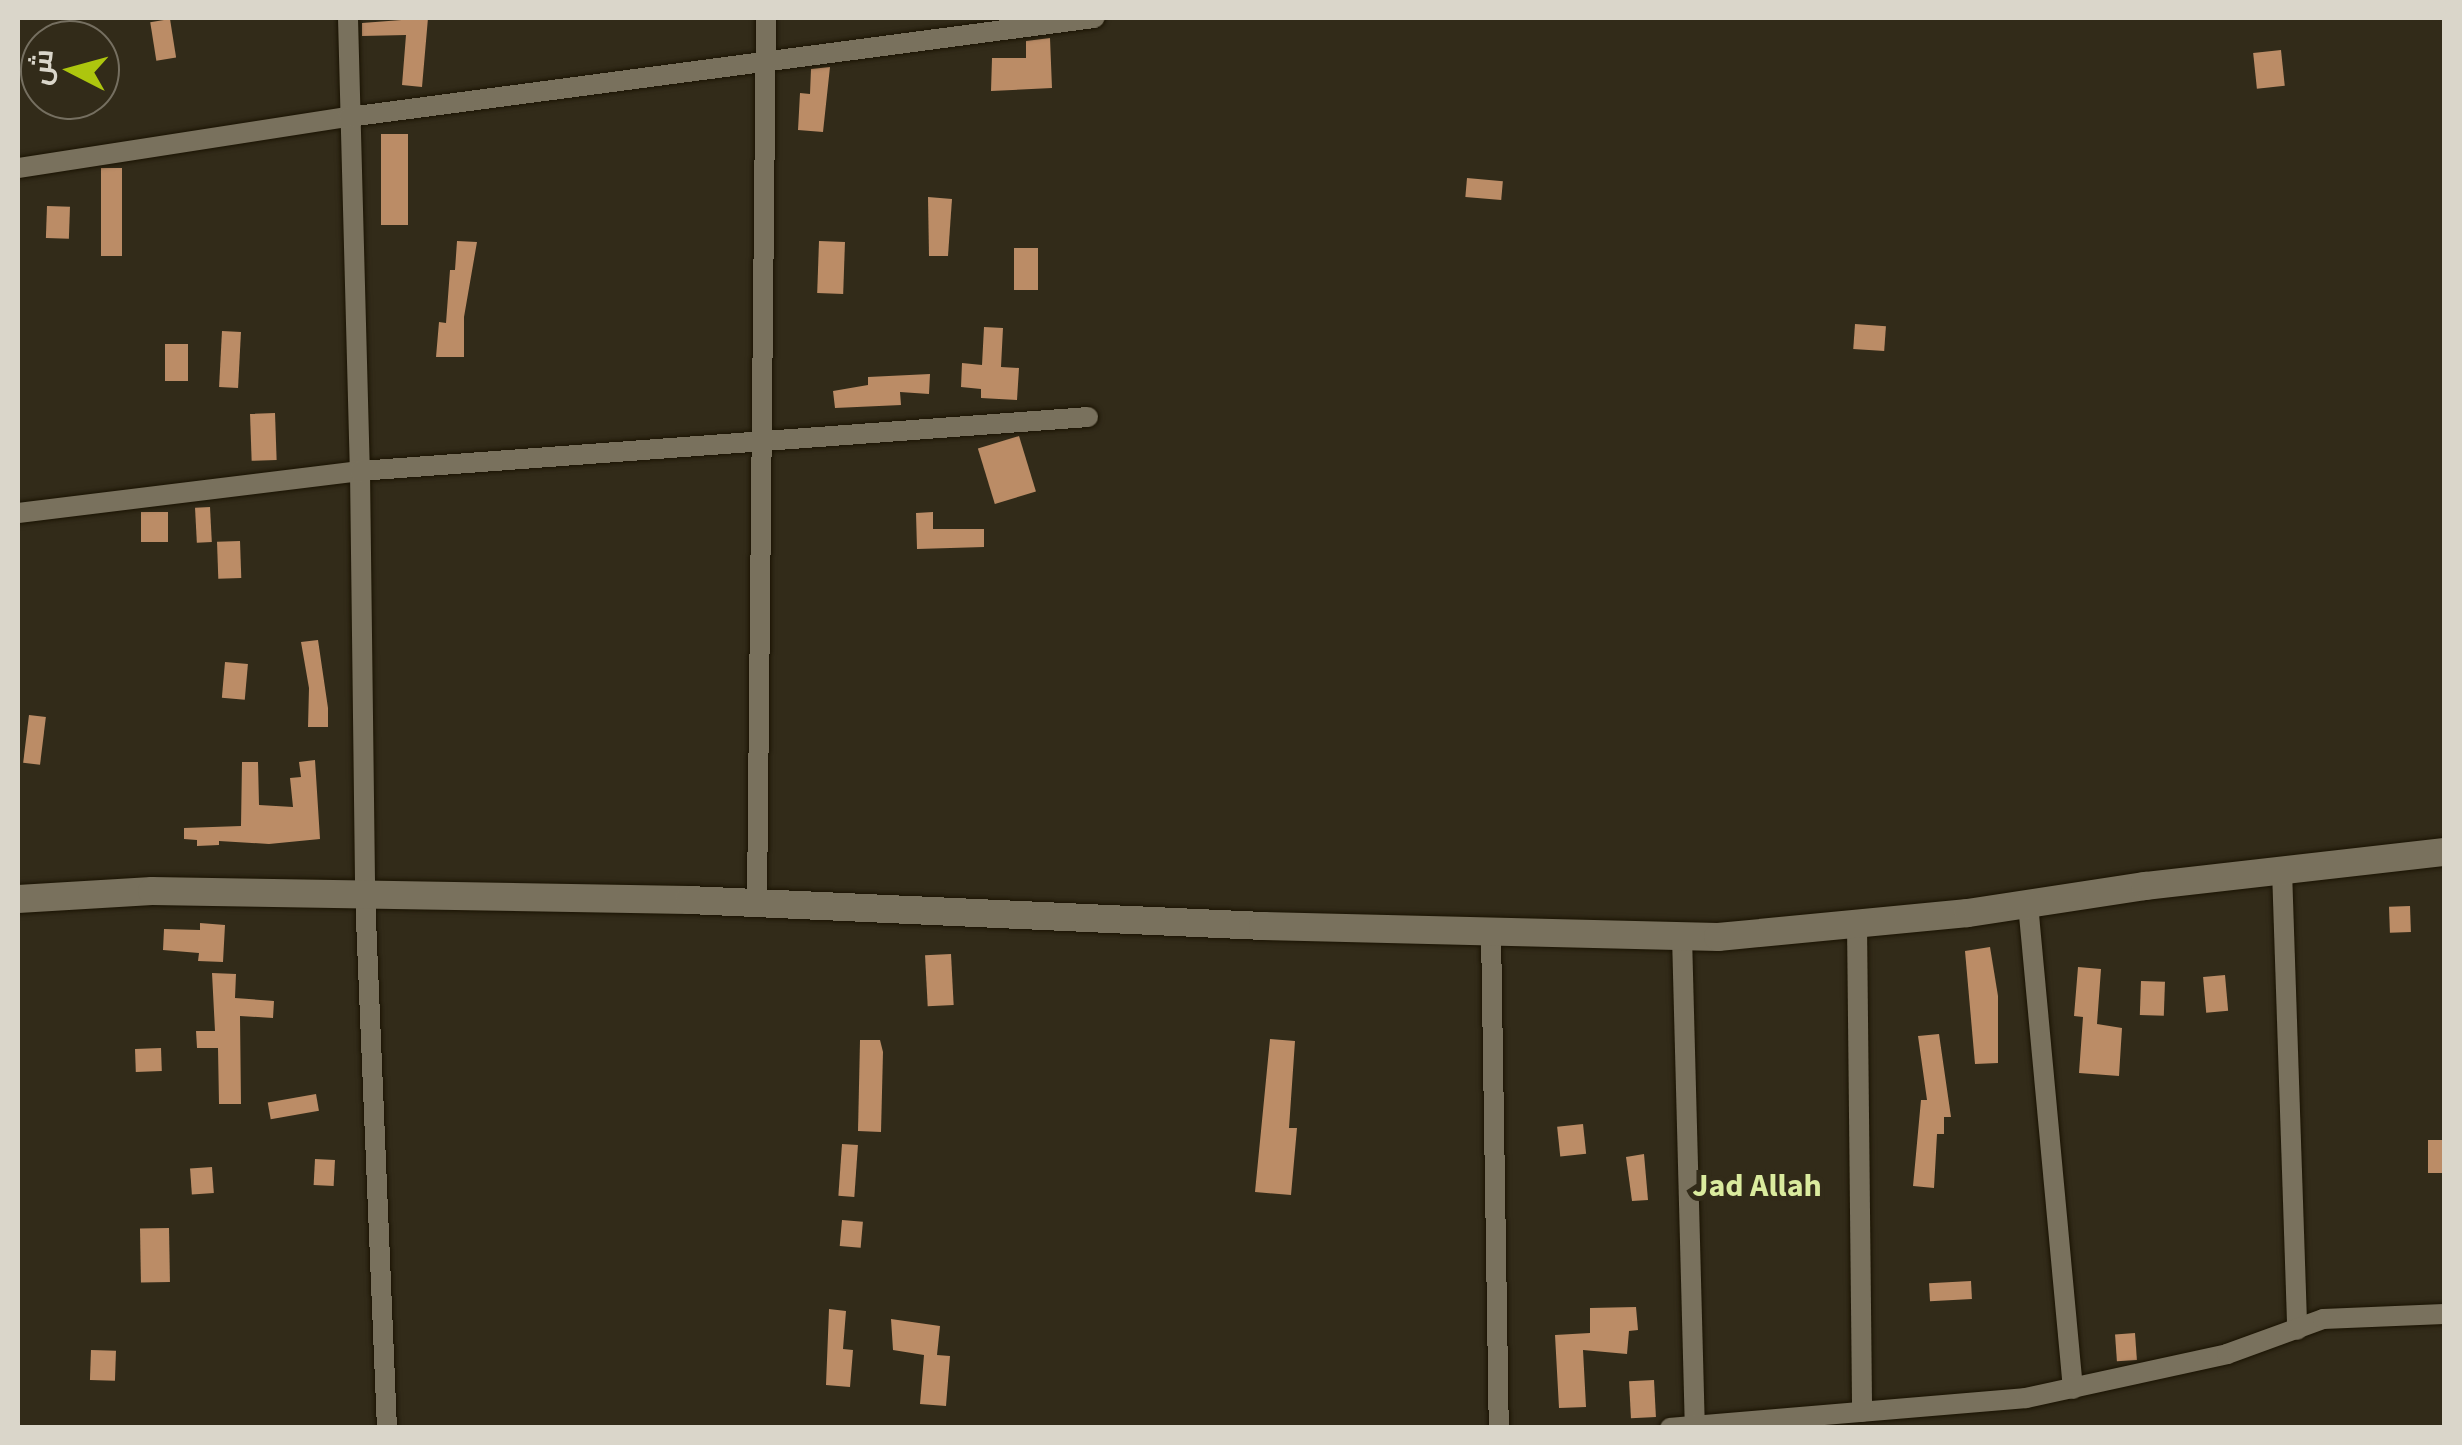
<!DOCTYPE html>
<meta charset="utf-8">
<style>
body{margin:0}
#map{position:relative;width:2462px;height:1445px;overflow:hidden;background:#322b19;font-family:"Source Sans 3",Cairo,sans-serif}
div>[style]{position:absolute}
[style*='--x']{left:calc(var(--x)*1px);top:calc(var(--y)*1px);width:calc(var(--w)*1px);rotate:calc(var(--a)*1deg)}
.building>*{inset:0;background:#bb8c66;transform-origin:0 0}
.roads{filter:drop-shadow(0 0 2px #1a1303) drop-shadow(0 0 2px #1a1303)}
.street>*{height:20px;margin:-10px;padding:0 10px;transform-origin:10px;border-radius:10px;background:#79715d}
.secondary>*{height:28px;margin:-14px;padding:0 14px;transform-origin:14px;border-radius:14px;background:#79715d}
span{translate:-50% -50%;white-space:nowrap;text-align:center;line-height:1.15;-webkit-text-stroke:10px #322b19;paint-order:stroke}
.quarter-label{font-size:32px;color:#daeb9e;font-weight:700}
.frame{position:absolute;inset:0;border:20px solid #dad6ca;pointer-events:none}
.north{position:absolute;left:20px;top:20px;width:100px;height:100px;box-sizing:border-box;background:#322b19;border:2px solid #756f60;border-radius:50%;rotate:276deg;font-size:28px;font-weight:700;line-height:40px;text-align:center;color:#dad6ca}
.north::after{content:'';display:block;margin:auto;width:35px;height:45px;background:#adc60e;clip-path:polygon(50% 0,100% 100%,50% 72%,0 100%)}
</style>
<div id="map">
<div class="building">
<div style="clip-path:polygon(428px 18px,422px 87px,402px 85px,406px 35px,362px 36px,362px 23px)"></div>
<div style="left:170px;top:19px;width:39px;height:20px;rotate:81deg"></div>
<div style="clip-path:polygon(1050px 38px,1052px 88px,991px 91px,992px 58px,1026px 58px,1026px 41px)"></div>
<div style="left:2281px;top:50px;width:36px;height:28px;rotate:84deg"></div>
<div style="clip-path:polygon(830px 67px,823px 132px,798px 130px,800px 93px,810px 94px,811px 69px)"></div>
<div style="left:381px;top:134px;width:27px;height:91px"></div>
<div style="left:122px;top:168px;width:88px;height:21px;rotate:90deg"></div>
<div style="left:1467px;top:178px;width:36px;height:19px;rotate:5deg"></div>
<div style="clip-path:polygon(928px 197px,952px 199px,948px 256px,929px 256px)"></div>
<div style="left:47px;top:206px;width:23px;height:32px;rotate:2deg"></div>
<div style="clip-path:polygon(457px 241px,477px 242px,464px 317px,464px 357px,436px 357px,439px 322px,446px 323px,450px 270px,455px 270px)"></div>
<div style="left:819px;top:241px;width:26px;height:52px;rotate:2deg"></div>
<div style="left:1014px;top:248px;width:24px;height:42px"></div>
<div style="left:1855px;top:324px;width:31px;height:25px;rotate:4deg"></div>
<div style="clip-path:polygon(984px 327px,1003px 328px,1001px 367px,1019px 368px,1017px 400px,981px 398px,981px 389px,961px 387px,962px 363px,982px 365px)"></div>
<div style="left:222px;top:331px;width:19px;height:56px;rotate:3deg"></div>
<div style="left:165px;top:344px;width:23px;height:37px"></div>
<div style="clip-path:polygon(930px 374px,929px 394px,900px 392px,901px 405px,835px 408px,833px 391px,868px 385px,868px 377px)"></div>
<div style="left:275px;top:413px;width:47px;height:25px;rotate:88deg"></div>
<div style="left:1019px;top:436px;width:58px;height:43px;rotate:73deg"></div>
<div style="left:210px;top:507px;width:35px;height:15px;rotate:87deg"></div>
<div style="left:141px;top:512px;width:27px;height:30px"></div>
<div style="clip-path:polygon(933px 512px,933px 529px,984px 529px,984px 547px,917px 549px,916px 513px)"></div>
<div style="left:240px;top:541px;width:37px;height:23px;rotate:88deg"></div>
<div style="clip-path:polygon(318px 640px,328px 708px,328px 727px,308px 727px,309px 688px,301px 642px)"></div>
<div style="left:225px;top:662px;width:23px;height:36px;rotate:5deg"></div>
<div style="left:29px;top:715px;width:17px;height:48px;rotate:7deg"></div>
<div style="clip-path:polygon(315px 760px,320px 839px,269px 844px,219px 841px,219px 845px,197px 846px,197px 840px,184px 839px,184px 828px,241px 826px,242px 762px,258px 762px,259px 805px,293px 807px,290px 778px,301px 777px,299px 762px)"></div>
<div style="left:2410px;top:906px;width:26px;height:21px;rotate:88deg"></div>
<div style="clip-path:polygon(200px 923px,225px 925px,223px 962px,198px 961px,199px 953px,163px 950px,164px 929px,200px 930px)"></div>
<div style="clip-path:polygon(1990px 947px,1998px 996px,1998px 1063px,1975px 1064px,1965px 951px)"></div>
<div style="left:951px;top:954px;width:51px;height:26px;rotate:87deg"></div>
<div style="clip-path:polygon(2078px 967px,2101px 969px,2097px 1024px,2122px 1028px,2119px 1076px,2079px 1073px,2083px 1017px,2074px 1016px)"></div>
<div style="clip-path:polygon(212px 973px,236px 974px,235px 998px,274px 1001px,273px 1018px,240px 1016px,241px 1104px,219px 1104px,218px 1048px,197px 1048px,196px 1031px,215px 1031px)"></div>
<div style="left:2225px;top:975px;width:36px;height:22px;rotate:85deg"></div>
<div style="left:2141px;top:981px;width:24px;height:34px;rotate:2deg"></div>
<div style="clip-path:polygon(1939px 1034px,1951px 1117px,1944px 1117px,1944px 1134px,1937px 1134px,1934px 1188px,1913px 1186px,1921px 1100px,1927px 1100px,1918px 1036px)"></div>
<div style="clip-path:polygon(1270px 1039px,1295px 1041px,1289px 1128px,1297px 1128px,1291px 1195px,1255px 1192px)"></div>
<div style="clip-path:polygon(860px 1040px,880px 1040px,883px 1052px,881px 1132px,858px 1131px)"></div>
<div style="left:161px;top:1048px;width:23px;height:26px;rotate:88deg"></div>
<div style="left:316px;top:1094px;width:17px;height:49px;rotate:80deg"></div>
<div style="left:1583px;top:1124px;width:30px;height:26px;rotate:84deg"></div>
<div style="left:2428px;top:1140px;width:16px;height:33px"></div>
<div style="left:842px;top:1144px;width:16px;height:52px;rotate:4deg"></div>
<div style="clip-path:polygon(1644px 1154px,1648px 1200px,1632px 1201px,1626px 1157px)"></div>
<div style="left:315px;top:1159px;width:20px;height:26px;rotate:3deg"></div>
<div style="left:212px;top:1167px;width:26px;height:22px;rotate:86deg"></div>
<div style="left:842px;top:1220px;width:21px;height:26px;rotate:5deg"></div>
<div style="left:169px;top:1228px;width:54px;height:29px;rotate:89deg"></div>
<div style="left:1971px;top:1281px;width:18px;height:42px;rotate:87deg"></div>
<div style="clip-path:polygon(1636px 1307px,1638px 1330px,1629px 1331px,1627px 1354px,1583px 1350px,1586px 1407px,1559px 1408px,1555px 1335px,1590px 1333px,1590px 1308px)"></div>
<div style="clip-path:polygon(829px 1309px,846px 1311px,843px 1349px,853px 1350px,850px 1387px,826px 1385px)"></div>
<div style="clip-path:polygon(891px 1319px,940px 1326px,937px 1355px,950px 1356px,946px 1406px,920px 1404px,924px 1355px,893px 1350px)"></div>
<div style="left:2135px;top:1333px;width:27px;height:20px;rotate:86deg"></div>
<div style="left:91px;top:1350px;width:25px;height:30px;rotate:2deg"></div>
<div style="left:1654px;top:1380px;width:37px;height:25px;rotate:87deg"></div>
</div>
<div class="roads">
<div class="street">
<div style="--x:348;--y:18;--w:453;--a:88.5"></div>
<div style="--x:360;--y:471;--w:424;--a:89.3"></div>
<div style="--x:365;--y:895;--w:533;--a:87.64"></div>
<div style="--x:18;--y:168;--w:335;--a:-8.8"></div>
<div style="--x:349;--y:117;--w:752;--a:-7.57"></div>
<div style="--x:18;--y:513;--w:345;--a:-7"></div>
<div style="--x:360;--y:471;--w:730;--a:-4.24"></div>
<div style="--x:2282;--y:870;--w:460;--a:88.1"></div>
<div style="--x:757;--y:903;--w:885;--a:-89.42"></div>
<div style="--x:2028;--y:904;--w:487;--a:84.7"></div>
<div style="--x:1857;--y:924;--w:488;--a:89.4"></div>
<div style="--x:1491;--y:931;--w:497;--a:89.1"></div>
<div style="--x:1682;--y:936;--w:489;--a:88.5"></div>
<div style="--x:1670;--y:1428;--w:357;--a:-4.8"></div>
<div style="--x:2026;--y:1398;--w:206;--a:-12.3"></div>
<div style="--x:2227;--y:1354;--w:102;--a:-20"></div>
<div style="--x:2323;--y:1319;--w:121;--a:-2.4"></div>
</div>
<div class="secondary">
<div style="--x:18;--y:899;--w:134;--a:-3.4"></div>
<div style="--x:152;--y:891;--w:537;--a:0.96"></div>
<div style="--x:689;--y:900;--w:575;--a:2.59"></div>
<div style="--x:1263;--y:926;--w:455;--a:1.4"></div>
<div style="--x:1718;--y:937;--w:251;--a:-5.5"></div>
<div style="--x:1968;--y:913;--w:179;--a:-8.7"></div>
<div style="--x:2145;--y:886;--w:301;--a:-6.5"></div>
</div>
</div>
<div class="quarter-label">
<span style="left:1757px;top:1186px">Jad Allah</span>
</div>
<div class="frame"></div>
<div class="north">ش</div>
</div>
